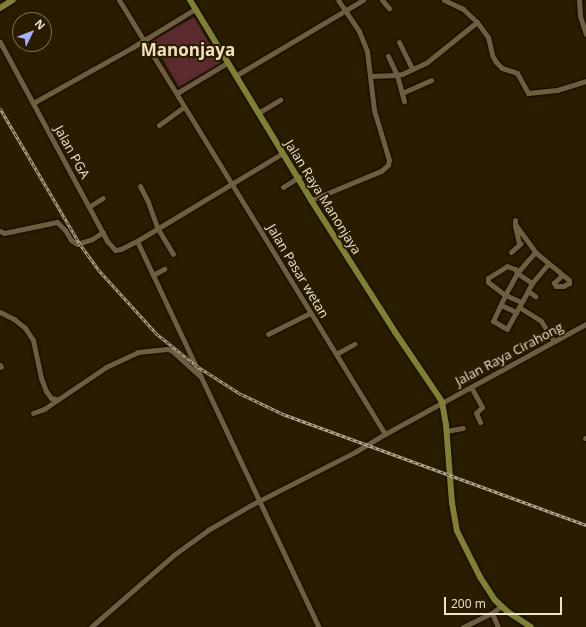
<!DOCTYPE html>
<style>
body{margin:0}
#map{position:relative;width:586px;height:627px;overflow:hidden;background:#2a1c00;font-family:"Open Sans",sans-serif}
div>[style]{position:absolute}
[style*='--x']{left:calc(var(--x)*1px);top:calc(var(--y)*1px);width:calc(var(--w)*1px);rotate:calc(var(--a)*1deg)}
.green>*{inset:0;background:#5a2a2e;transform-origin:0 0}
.roads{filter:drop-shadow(0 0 1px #100700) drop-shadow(0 0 1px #100700)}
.minor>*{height:5px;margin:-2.5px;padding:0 2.5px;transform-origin:2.5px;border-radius:2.5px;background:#6e5e3f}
.major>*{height:6px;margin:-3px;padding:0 3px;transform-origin:3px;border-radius:3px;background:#7f8034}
.rail>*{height:2.5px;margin-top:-1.25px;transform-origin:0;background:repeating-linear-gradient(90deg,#2a1c00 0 3px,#afa590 0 6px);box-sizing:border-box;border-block:1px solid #afa590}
span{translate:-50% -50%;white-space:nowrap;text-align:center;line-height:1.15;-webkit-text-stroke:4px #2a1c00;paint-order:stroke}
.street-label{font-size:13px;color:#ece3d2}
.district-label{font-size:17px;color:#f3e0bd;font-weight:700}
.north{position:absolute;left:12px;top:12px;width:40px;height:40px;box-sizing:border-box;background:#2a1c00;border:1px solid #786c54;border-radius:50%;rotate:47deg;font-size:11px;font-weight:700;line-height:16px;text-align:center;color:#ece3d2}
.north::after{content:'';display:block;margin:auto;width:14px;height:18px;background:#a4b2fc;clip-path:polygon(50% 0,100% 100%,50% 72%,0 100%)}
.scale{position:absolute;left:444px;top:597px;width:118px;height:18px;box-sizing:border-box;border:2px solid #ece3d2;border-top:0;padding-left:5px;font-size:12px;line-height:14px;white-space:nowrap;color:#ece3d2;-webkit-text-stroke:3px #2a1c00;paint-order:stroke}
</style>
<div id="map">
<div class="green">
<div style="left:194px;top:17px;width:53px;height:48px;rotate:60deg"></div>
</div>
<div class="roads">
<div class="minor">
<div style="--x:382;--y:0;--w:11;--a:49"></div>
<div style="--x:444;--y:0;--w:21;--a:25"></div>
<div style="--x:463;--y:9;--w:19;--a:43"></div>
<div style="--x:477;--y:22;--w:19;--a:54"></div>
<div style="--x:488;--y:37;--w:18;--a:77"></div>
<div style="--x:492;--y:55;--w:8;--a:60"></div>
<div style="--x:496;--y:62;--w:8;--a:45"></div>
<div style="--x:502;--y:68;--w:16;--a:18"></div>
<div style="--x:517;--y:73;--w:23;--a:61"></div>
<div style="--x:528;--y:93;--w:29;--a:-6"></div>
<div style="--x:557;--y:90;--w:30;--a:-17"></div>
<div style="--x:579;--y:0;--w:16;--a:86"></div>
<div style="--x:580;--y:16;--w:19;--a:72"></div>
<div style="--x:0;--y:42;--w:226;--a:61.7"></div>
<div style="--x:107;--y:241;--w:12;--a:48"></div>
<div style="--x:115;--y:250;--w:6;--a:-9"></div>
<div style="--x:121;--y:249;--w:18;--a:-27"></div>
<div style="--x:137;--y:241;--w:170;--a:-31.1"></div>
<div style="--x:399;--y:42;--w:30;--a:64"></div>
<div style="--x:388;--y:56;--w:21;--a:65"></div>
<div style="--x:397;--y:75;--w:5;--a:-11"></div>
<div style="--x:402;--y:74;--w:26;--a:-25"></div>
<div style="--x:426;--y:63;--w:65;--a:-38.8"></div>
<div style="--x:235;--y:76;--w:149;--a:-30.7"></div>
<div style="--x:371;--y:76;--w:26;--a:-2"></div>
<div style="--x:397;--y:75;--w:27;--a:75"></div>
<div style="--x:177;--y:93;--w:58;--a:-31"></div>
<div style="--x:402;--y:93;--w:32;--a:-24"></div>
<div style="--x:33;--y:103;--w:115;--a:-29.2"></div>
<div style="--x:133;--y:47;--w:73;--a:-31.5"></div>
<div style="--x:258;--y:113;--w:26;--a:-31"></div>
<div style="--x:159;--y:125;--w:31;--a:-36"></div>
<div style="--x:140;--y:186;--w:18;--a:63"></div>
<div style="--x:148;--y:202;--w:29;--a:70"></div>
<div style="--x:158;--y:229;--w:29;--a:59"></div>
<div style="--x:283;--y:187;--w:19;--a:-32"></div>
<div style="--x:311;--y:200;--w:76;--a:-22.5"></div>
<div style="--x:381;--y:171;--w:9;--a:-41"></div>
<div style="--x:388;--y:165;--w:5;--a:-79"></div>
<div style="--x:389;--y:160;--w:52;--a:-106.7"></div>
<div style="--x:374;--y:110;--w:59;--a:-96.8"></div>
<div style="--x:367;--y:51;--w:22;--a:-112"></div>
<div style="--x:359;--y:31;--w:37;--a:-124"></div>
<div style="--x:90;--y:206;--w:15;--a:-32"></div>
<div style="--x:515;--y:220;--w:4;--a:90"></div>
<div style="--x:515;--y:224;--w:34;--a:54"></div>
<div style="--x:535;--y:252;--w:44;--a:39.5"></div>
<div style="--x:569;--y:280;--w:3;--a:90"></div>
<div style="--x:569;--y:283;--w:7;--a:153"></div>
<div style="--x:563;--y:286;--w:7;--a:180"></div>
<div style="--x:556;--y:286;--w:4;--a:-124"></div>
<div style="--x:554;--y:283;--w:11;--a:-45"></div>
<div style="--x:515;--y:226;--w:18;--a:77"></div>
<div style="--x:0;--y:231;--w:4;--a:27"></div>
<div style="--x:4;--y:233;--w:54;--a:-11.7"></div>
<div style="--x:57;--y:222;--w:11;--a:45"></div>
<div style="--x:65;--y:230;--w:12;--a:59"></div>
<div style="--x:71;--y:240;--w:7;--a:34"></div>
<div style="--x:77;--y:244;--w:16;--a:-18"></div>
<div style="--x:92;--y:239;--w:13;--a:-32"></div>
<div style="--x:137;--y:241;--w:427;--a:64.8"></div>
<div style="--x:511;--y:252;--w:13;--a:-42"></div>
<div style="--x:548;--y:264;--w:25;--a:130"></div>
<div style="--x:532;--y:283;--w:27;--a:118"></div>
<div style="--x:519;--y:307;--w:26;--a:32"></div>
<div style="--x:541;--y:321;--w:24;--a:57"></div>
<div style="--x:153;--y:275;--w:13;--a:-29"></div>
<div style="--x:528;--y:291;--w:9;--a:36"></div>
<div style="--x:521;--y:302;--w:17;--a:-156"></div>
<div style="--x:505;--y:295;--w:21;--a:-143"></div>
<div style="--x:488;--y:282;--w:4;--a:-90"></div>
<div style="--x:488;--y:278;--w:22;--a:-32"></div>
<div style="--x:507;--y:266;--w:9;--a:21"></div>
<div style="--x:515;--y:269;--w:4;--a:63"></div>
<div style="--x:517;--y:273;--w:18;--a:34"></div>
<div style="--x:501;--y:305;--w:17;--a:25"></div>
<div style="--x:519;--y:307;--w:25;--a:119"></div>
<div style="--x:507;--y:329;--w:16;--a:-150"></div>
<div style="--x:493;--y:321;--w:29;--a:-65"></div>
<div style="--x:505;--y:295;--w:25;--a:-61"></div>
<div style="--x:517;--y:273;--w:28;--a:-49"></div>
<div style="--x:0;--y:312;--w:16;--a:27"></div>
<div style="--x:14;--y:319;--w:14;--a:39"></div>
<div style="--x:25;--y:328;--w:14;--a:56"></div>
<div style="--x:33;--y:340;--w:39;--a:78"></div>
<div style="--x:41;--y:378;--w:14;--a:69"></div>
<div style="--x:46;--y:391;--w:9;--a:54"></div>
<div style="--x:51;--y:398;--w:5;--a:11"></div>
<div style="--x:268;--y:334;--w:47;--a:-26.6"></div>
<div style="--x:336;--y:354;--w:21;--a:-29"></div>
<div style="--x:0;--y:365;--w:2;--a:63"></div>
<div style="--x:471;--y:387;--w:23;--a:61"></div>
<div style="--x:482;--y:407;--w:8;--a:135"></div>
<div style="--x:476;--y:413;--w:10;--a:66"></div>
<div style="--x:33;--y:413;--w:12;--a:-20"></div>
<div style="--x:44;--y:409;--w:75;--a:-34.1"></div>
<div style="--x:106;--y:367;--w:35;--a:-25"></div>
<div style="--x:138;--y:352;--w:29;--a:-6"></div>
<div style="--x:167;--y:349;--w:4;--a:14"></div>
<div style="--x:171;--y:350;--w:39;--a:42"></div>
<div style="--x:446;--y:431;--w:17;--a:-10"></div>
<div style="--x:385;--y:434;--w:229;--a:-28.7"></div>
<div style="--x:585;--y:438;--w:1;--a:0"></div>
<div style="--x:492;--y:613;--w:15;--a:67"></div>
<div style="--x:91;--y:627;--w:111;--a:-41"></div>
<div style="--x:175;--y:554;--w:41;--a:-36"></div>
<div style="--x:208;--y:530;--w:50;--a:-30.2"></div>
<div style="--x:251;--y:505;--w:117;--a:-27"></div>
<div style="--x:355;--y:452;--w:35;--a:-31"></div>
<div style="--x:385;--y:434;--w:509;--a:-121.5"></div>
<div style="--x:463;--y:627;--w:32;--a:-26"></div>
<div style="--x:492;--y:613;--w:11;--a:-38"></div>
</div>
<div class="major">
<div style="--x:190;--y:0;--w:234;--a:58.8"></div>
<div style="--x:311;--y:200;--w:156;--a:57.5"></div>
<div style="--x:395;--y:332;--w:78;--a:55.9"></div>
<div style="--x:439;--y:397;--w:6;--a:59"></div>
<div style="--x:442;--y:402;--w:23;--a:80"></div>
<div style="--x:446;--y:425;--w:78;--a:85.6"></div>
<div style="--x:452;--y:503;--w:28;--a:80"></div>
<div style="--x:457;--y:531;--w:51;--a:63.4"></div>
<div style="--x:480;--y:577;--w:27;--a:57"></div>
<div style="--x:495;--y:600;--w:18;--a:43"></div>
<div style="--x:508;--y:612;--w:27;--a:33"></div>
<div style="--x:0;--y:8;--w:15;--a:-32"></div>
</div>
</div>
<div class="rail">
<div style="--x:0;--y:108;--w:158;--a:59.5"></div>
<div style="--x:80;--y:244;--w:31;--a:54"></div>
<div style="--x:98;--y:269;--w:88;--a:47.8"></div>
<div style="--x:157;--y:334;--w:51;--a:38.7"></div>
<div style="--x:197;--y:366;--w:52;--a:32.5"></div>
<div style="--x:241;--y:394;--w:47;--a:25.5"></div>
<div style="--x:283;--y:414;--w:323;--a:20.1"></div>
</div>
<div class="street-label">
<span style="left:72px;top:152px;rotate:61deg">Jalan PGA</span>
<span style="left:323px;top:197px;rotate:58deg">Jalan Raya Manonjaya</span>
<span style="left:298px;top:271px;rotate:59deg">Jalan Pasar wetan</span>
<span style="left:509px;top:354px;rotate:-28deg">Jalan Raya Cirahong</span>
</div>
<div class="district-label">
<span style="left:188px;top:50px">Manonjaya</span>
</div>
<div class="north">N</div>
<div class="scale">200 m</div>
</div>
